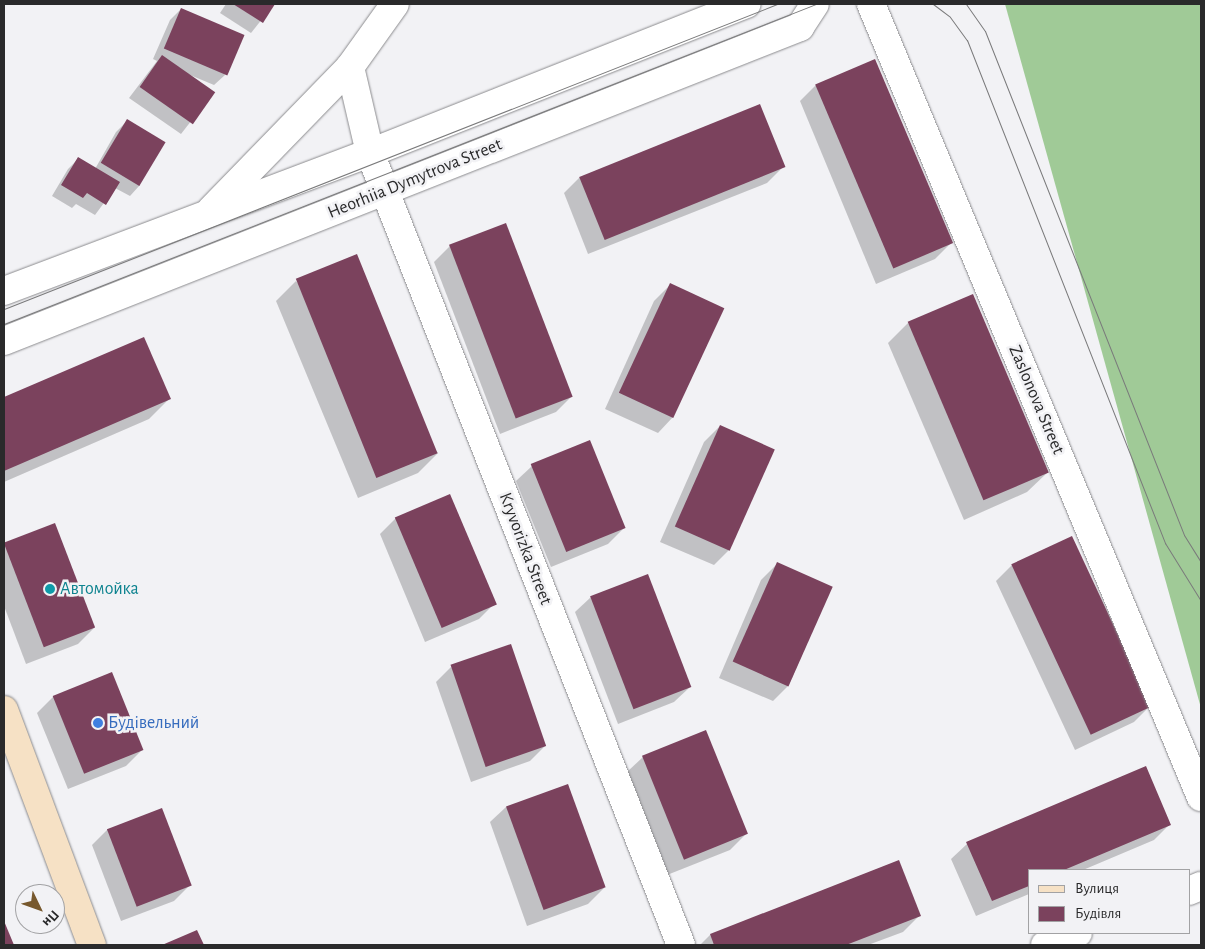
<!DOCTYPE html>
<meta charset="utf-8">
<style>
body{margin:0}
#map{position:relative;width:1205px;height:949px;overflow:hidden;background:#f2f2f5;font-family:"Alegreya Sans",sans-serif}
div>[style]{position:absolute}
[style*='--x']{left:calc(var(--x)*1px);top:calc(var(--y)*1px);width:calc(var(--w)*1px);rotate:calc(var(--a)*1deg)}
.forest>*{inset:0;background:#a0ca97}
.shadow>*{inset:0;background:#0003}
.building>*{inset:0;background:#7b425d;transform-origin:0 0}
.roads{filter:drop-shadow(0 0 1px #8b8b8e) drop-shadow(0 0 1px #8b8b8e)}
.minor>*{height:28px;margin:-14px;padding:0 14px;transform-origin:14px;border-radius:14px;background:#fff}
.secondary>*{height:28px;margin:-14px;padding:0 14px;transform-origin:14px;border-radius:14px;background:#f6e1c5}
.tram>*{height:1px;margin:-0.5px;padding:0 0.5px;transform-origin:0.5px;border-radius:0.5px;background:#7a7a7b}
.dots>*{width:14px;height:14px;translate:-50% -50%;box-sizing:border-box;border:2px solid #f2f2f5;border-radius:50%}
span{translate:-50% -50%;white-space:nowrap;text-align:center;line-height:1.15;-webkit-text-stroke:5px #f2f2f5;paint-order:stroke}
.street-label{font-size:18px;color:#2a2a2b}
.culture-label{font-size:18px;color:#0d838f}
.left{translate:0 -50%;text-align:left}
.shop-label{font-size:18px;color:#366cbe}
.frame{position:absolute;inset:0;border:5px solid #2a2a2b;pointer-events:none}
.legend{position:absolute;left:1028px;top:869px;width:162px;height:65px;box-sizing:border-box;background:#f2f2f5;border:1px solid #a2a2a4;margin:0;padding:6px 9px;list-style:none;font-size:15px;color:#2a2a2b}
.legend li{display:flex;align-items:center;gap:10px;height:25px}
.legend b{width:25px;border:1px solid #a2a2a4}
.north{position:absolute;left:15px;top:884px;width:50px;height:50px;box-sizing:border-box;background:#f2f2f5;border:1px solid #a2a2a4;border-radius:50%;rotate:132deg;font-size:14px;font-weight:700;line-height:20px;text-align:center;color:#2a2a2b}
.north::after{content:'';display:block;margin:auto;width:18px;height:22px;background:#77582d;clip-path:polygon(50% 0,100% 100%,50% 72%,0 100%)}
</style>
<div id="map">
<div class="forest">
<div style="clip-path:polygon(1005px 4px,1201px 4px,1201px 708px)"></div>
</div>
<div class="shadow">
<div style="clip-path:polygon(226px 4px,274px 4px,251px 33px,220px 13px)"></div>
<div style="clip-path:polygon(181px 9px,225px 75px,214px 85px,190px 75px,213px 93px,181px 134px,129px 98px,157px 61px,153px 59px,170px 20px)"></div>
<div style="clip-path:polygon(816px 85px,951px 243px,935px 259px,876px 284px,800px 101px)"></div>
<div style="clip-path:polygon(127px 121px,140px 185px,130px 196px,115px 188px,95px 215px,76px 204px,72px 208px,52px 196px,68px 169px,78px 159px,95px 169px,116px 132px)"></div>
<div style="clip-path:polygon(783px 167px,767px 183px,588px 254px,564px 193px,580px 177px)"></div>
<div style="clip-path:polygon(450px 246px,572px 396px,556px 412px,500px 434px,434px 262px)"></div>
<div style="clip-path:polygon(296px 281px,438px 453px,418px 473px,358px 498px,276px 301px)"></div>
<div style="clip-path:polygon(670px 285px,673px 417px,658px 433px,605px 409px,654px 301px)"></div>
<div style="clip-path:polygon(908px 323px,1048px 472px,1027px 492px,964px 520px,888px 343px)"></div>
<div style="clip-path:polygon(143px 339px,169px 399px,149px 419px,4px 482px,4px 399px)"></div>
<div style="clip-path:polygon(720px 426px,730px 549px,714px 565px,660px 542px,704px 442px)"></div>
<div style="clip-path:polygon(532px 466px,624px 528px,608px 544px,551px 567px,516px 481px)"></div>
<div style="clip-path:polygon(450px 496px,495px 603px,479px 619px,425px 642px,380px 534px,396px 518px)"></div>
<div style="clip-path:polygon(54px 525px,94px 628px,78px 644px,26px 664px,4px 606px,4px 544px)"></div>
<div style="clip-path:polygon(777px 564px,831px 587px,789px 685px,773px 701px,719px 678px,761px 580px)"></div>
<div style="clip-path:polygon(1012px 565px,1150px 706px,1134px 722px,1075px 750px,996px 581px)"></div>
<div style="clip-path:polygon(591px 597px,690px 687px,674px 702px,618px 724px,575px 612px)"></div>
<div style="clip-path:polygon(451px 667px,546px 745px,530px 761px,471px 782px,436px 682px)"></div>
<div style="clip-path:polygon(111px 674px,142px 750px,126px 766px,68px 789px,37px 713px,53px 697px)"></div>
<div style="clip-path:polygon(643px 757px,746px 834px,730px 850px,667px 875px,627px 772px)"></div>
<div style="clip-path:polygon(506px 807px,604px 888px,588px 904px,527px 926px,490px 822px)"></div>
<div style="clip-path:polygon(1170px 824px,1154px 840px,1083px 870px,1029px 870px,1029px 894px,976px 916px,951px 859px,967px 844px)"></div>
<div style="clip-path:polygon(108px 829px,190px 885px,174px 901px,121px 921px,92px 845px)"></div>
<div style="clip-path:polygon(898px 861px,919px 916px,903px 932px,868px 945px,700px 945px,710px 935px)"></div>
</div>
<div class="building">
<div style="clip-path:polygon(233px 4px,275px 4px,263px 23px)"></div>
<div style="left:181px;top:8px;width:69px;height:44px;rotate:23deg"></div>
<div style="left:162px;top:55px;width:65px;height:39px;rotate:35deg"></div>
<div style="left:875px;top:59px;width:200px;height:65px;rotate:67deg"></div>
<div style="left:760px;top:104px;width:68px;height:195px;rotate:68deg"></div>
<div style="left:127px;top:119px;width:45px;height:51px;rotate:31deg"></div>
<div style="clip-path:polygon(78px 157px,120px 182px,106px 205px,87px 193px,83px 198px,61px 185px)"></div>
<div style="left:506px;top:223px;width:186px;height:61px;rotate:69deg"></div>
<div style="left:357px;top:254px;width:215px;height:66px;rotate:68deg"></div>
<div style="left:670px;top:283px;width:60px;height:121px;rotate:25deg"></div>
<div style="left:973px;top:294px;width:194px;height:71px;rotate:67deg"></div>
<div style="clip-path:polygon(144px 337px,171px 399px,4px 471px,4px 397px)"></div>
<div style="left:720px;top:425px;width:60px;height:111px;rotate:24deg"></div>
<div style="left:590px;top:440px;width:95px;height:64px;rotate:68deg"></div>
<div style="left:450px;top:494px;width:120px;height:60px;rotate:67deg"></div>
<div style="left:55px;top:523px;width:112px;height:55px;rotate:69deg"></div>
<div style="left:1072px;top:536px;width:188px;height:67px;rotate:65deg"></div>
<div style="left:777px;top:562px;width:61px;height:109px;rotate:24deg"></div>
<div style="left:648px;top:574px;width:121px;height:62px;rotate:69deg"></div>
<div style="left:511px;top:644px;width:108px;height:64px;rotate:71deg"></div>
<div style="left:112px;top:672px;width:84px;height:64px;rotate:68deg"></div>
<div style="left:706px;top:730px;width:112px;height:69px;rotate:68deg"></div>
<div style="clip-path:polygon(1146px 766px,1171px 825px,1064px 870px,1029px 870px,1029px 886px,992px 901px,966px 842px)"></div>
<div style="left:568px;top:784px;width:110px;height:66px;rotate:70deg"></div>
<div style="left:162px;top:808px;width:83px;height:59px;rotate:69deg"></div>
<div style="clip-path:polygon(899px 860px,921px 916px,846px 945px,714px 945px,710px 934px)"></div>
<div style="clip-path:polygon(4px 921px,14px 945px,4px 945px)"></div>
<div style="clip-path:polygon(197px 930px,204px 945px,162px 945px)"></div>
</div>
<div class="roads">
<div class="minor">
<div style="--x:871;--y:4;--w:859;--a:67.41"></div>
<div style="--x:350;--y:67;--w:88;--a:76.9"></div>
<div style="--x:370;--y:153;--w:851;--a:68.56"></div>
<div style="--x:211;--y:210;--w:199;--a:-45.8"></div>
<div style="--x:350;--y:67;--w:77;--a:-54.5"></div>
<div style="--x:4;--y:291;--w:391;--a:-20.7"></div>
<div style="--x:370;--y:153;--w:405;--a:-21.6"></div>
<div style="--x:4;--y:341;--w:856;--a:-21.53"></div>
<div style="--x:800;--y:27;--w:27;--a:-57"></div>
<div style="--x:1189;--y:891;--w:13;--a:-23"></div>
<div style="--x:1045;--y:945;--w:35;--a:-20"></div>
</div>
<div class="secondary">
<div style="--x:4;--y:710;--w:251;--a:69.5"></div>
</div>
</div>
<div class="tram">
<div style="--x:933;--y:4;--w:21;--a:37"></div>
<div style="--x:950;--y:17;--w:29;--a:54"></div>
<div style="--x:967;--y:40;--w:541;--a:68.51"></div>
<div style="--x:1165;--y:543;--w:68;--a:58.2"></div>
<div style="--x:966;--y:4;--w:33;--a:55"></div>
<div style="--x:985;--y:31;--w:542;--a:68.45"></div>
<div style="--x:1184;--y:535;--w:32;--a:58"></div>
<div style="--x:4;--y:309;--w:831;--a:-21.53"></div>
<div style="--x:4;--y:324;--w:873;--a:-21.51"></div>
</div>
<div class="dots">
<div style="left:50px;top:589px;background:#0f9aa8"></div>
<div style="left:98px;top:723px;background:#3f7fe0"></div>
</div>
<div class="street-label">
<span style="left:415px;top:179px;rotate:-22deg">Heorhiia Dymytrova Street</span>
<span style="left:1036px;top:400px;rotate:67deg">Zaslonova Street</span>
<span style="left:525px;top:549px;rotate:69deg">Kryvorizka Street</span>
</div>
<div class="culture-label">
<span class="left" style="left:60px;top:589px">Автомойка</span>
</div>
<div class="shop-label">
<span class="left" style="left:108px;top:723px">Будівельний</span>
</div>
<div class="frame"></div>
<ul class="legend">
<li><b style="height:6px;background:#f6e1c5"></b>Вулиця</li>
<li><b style="height:14px;background:#7b425d"></b>Будівля</li>
</ul>
<div class="north">Пн</div>
</div>
